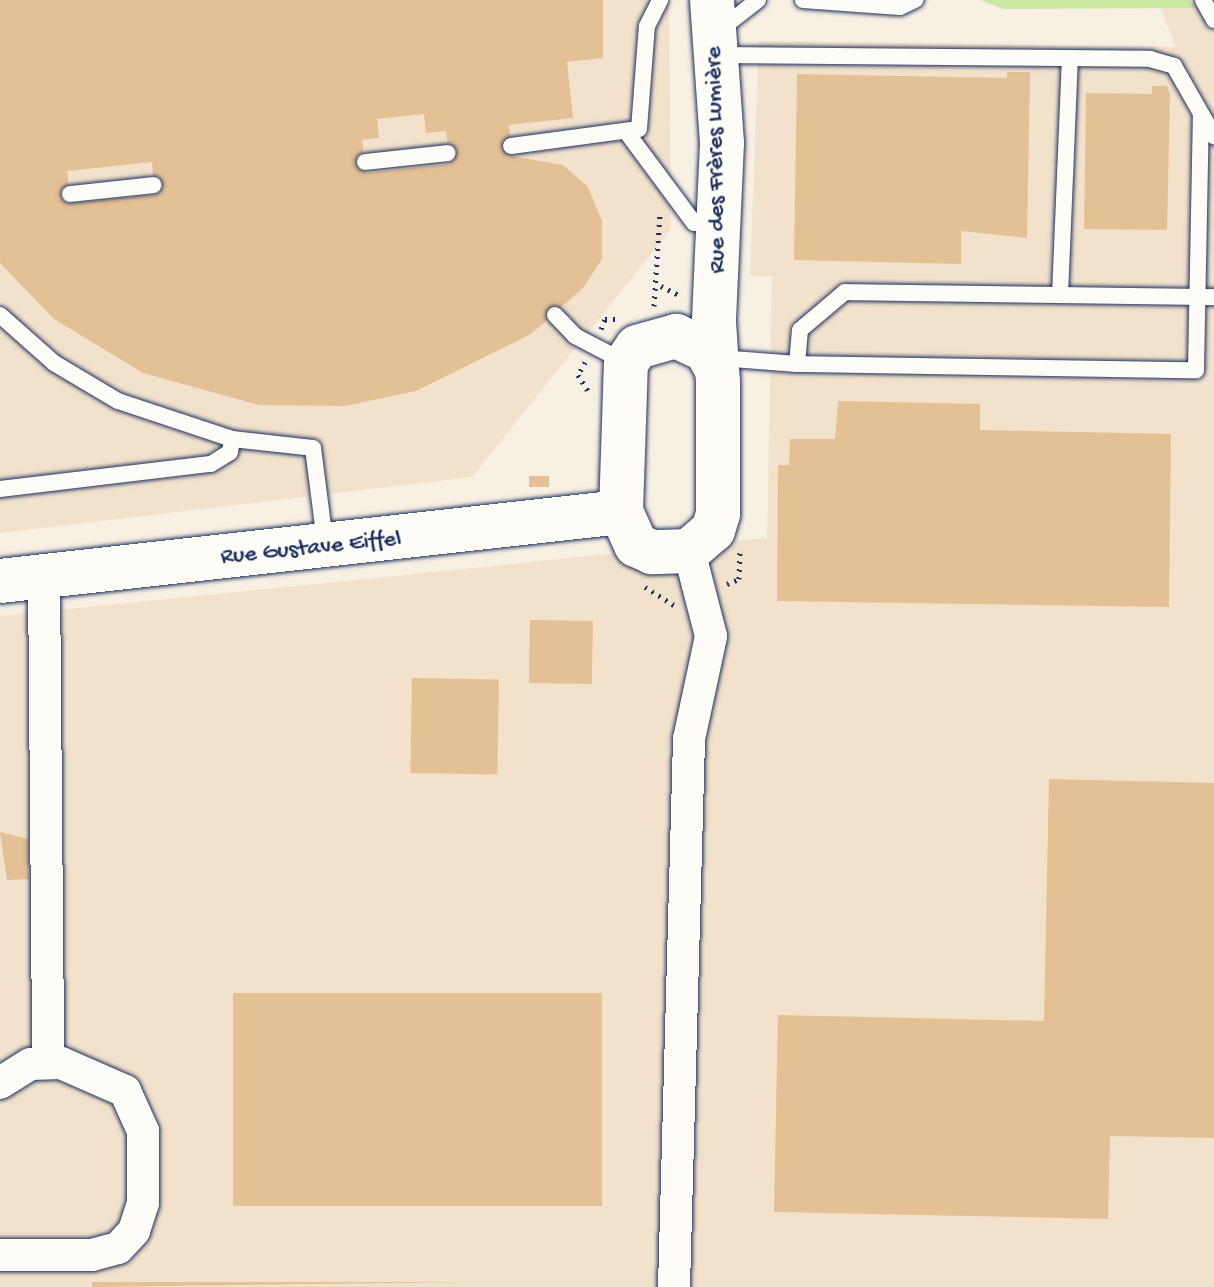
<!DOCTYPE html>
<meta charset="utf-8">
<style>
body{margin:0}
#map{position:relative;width:1214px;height:1287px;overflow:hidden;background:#f8f0e3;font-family:"Gochi Hand",sans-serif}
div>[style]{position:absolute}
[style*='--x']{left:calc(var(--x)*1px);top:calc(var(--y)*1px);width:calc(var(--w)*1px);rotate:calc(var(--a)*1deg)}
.built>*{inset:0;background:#f2e2cc}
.green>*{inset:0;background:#c9e9a1}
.building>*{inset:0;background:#e4c095;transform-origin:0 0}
.path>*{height:5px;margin-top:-2.5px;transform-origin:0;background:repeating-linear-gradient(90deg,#1b2f5e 0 2px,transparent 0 8px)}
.roads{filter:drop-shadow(0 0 2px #1b2f5e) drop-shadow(0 0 2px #1b2f5e)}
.lane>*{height:16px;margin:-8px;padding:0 8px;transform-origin:8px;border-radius:8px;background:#fdfcf7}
.street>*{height:32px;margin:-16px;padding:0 16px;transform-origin:16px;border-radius:16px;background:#fdfcf7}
.secondary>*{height:44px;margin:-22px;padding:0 22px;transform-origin:22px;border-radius:22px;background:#fdfcf7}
span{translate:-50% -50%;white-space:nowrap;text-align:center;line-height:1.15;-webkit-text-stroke:7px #fdfcf7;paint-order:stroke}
.street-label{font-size:24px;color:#1b2f5e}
</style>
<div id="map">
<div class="built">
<div style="clip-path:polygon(0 0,669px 0,671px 229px,472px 477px,0 533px)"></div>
<div style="clip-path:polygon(1157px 0,1214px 0,1214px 1287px,0 1287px,0 616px,767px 538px,772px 277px,750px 275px,759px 41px,1176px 47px)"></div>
</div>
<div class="green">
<div style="clip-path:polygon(980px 0,1190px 0,1195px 8px,1003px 9px)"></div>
</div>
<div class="building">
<div style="clip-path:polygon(evenodd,0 0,603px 0,603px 58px,567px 62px,573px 118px,509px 125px,512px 156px,563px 165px,588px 187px,602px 221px,602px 259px,583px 288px,531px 334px,416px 391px,345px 406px,259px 405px,143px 373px,54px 319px,0 263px,0 0,424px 114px,426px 133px,446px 131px,450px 164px,366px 173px,362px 140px,379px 138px,377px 119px,424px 114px,0 0,152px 162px,155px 195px,71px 203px,67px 171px,152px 162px)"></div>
<div style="clip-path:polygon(1007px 72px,1030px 72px,1027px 238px,961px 231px,961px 264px,794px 260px,797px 74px,1007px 78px)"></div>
<div style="clip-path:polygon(1152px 86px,1167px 86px,1170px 95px,1167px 230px,1084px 229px,1086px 93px,1152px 94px)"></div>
<div style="clip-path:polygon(838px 401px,980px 404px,980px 430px,1171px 434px,1169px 607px,777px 601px,778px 465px,789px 465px,790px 439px,835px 439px)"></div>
<div style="left:549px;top:476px;width:11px;height:20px;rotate:90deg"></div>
<div style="left:530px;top:620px;width:63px;height:63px;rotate:1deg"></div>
<div style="left:412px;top:678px;width:87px;height:95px;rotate:1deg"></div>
<div style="clip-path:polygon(1049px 779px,1214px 783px,1214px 1138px,1110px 1136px,1108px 1219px,774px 1212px,778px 1015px,1044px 1021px)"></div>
<div style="clip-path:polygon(0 832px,28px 839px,29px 879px,7px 880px)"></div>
<div style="left:233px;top:993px;width:369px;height:213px"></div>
<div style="clip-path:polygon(92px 1282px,469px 1282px,92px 1287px)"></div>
</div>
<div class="path">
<div style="--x:661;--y:286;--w:22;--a:27"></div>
<div style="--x:654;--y:306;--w:93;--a:-86.3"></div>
<div style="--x:601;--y:329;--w:11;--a:-68"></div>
<div style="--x:605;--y:319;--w:15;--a:0"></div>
<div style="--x:585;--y:362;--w:15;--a:118"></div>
<div style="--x:578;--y:375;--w:22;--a:58"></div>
<div style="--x:727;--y:584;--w:13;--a:-23"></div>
<div style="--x:739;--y:579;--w:29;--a:-88"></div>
<div style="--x:645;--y:587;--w:34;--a:32"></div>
</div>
<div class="roads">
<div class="lane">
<div style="--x:803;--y:0;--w:97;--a:4.1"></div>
<div style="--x:900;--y:7;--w:17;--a:-25"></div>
<div style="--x:1203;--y:0;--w:23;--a:61"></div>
<div style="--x:721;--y:29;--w:47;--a:-38.1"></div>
<div style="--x:718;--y:55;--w:432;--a:0.5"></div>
<div style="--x:1150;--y:59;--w:25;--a:16"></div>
<div style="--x:1174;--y:66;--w:81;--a:60.3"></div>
<div style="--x:628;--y:134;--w:111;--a:53.4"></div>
<div style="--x:511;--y:146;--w:129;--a:-7.6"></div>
<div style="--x:639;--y:129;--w:103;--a:-85.6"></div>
<div style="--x:647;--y:26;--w:29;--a:-63"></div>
<div style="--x:365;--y:162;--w:83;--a:-6.2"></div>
<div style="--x:70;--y:194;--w:84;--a:-6.1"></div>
<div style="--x:1060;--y:295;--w:237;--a:-87.6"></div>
<div style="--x:0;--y:315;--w:72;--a:41.6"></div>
<div style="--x:54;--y:363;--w:74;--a:30.7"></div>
<div style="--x:118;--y:401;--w:120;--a:18.4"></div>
<div style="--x:232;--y:439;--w:81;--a:6.3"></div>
<div style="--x:313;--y:448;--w:95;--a:82.7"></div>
<div style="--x:555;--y:315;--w:29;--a:46"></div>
<div style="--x:575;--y:336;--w:56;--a:27.5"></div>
<div style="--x:720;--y:358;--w:77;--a:4.5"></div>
<div style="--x:797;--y:364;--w:34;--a:-85"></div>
<div style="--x:800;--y:330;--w:59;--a:-40.2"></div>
<div style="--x:845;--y:292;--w:369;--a:0.8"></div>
<div style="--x:797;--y:364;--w:399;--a:0.9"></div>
<div style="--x:1196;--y:370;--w:256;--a:-88.9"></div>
<div style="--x:0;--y:489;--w:212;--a:-6.8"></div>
<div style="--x:211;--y:464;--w:22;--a:-32"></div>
<div style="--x:230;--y:452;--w:13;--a:-81"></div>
</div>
<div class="street">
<div style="--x:44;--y:577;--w:483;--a:89.5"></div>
<div style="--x:0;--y:1083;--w:36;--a:-32"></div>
<div style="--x:31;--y:1064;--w:30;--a:-2"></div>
<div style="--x:61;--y:1063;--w:70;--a:23.6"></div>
<div style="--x:125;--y:1091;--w:44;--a:65.8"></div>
<div style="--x:143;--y:1131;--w:72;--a:90"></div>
<div style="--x:143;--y:1203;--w:29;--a:108"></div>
<div style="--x:134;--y:1231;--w:23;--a:133"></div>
<div style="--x:118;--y:1248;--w:27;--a:165"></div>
<div style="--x:92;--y:1255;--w:92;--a:180"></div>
<div style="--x:674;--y:1287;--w:548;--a:-88.43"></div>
<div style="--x:689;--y:739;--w:105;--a:-77.9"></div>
<div style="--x:711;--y:636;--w:88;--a:-104.5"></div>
</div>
<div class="secondary">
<div style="--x:712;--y:0;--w:143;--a:86"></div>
<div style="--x:722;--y:143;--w:179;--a:92.6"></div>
<div style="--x:714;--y:322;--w:60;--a:86.2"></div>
<div style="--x:718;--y:382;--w:132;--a:90"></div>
<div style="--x:718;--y:514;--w:17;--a:107"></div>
<div style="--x:713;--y:530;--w:32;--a:139"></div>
<div style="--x:689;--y:551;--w:37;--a:178"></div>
<div style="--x:652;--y:552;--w:17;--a:-156"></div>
<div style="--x:636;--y:545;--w:36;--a:-114"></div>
<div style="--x:621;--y:512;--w:149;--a:-88.1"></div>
<div style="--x:626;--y:363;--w:19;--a:-55"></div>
<div style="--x:637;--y:347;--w:41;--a:-15.8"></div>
<div style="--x:676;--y:336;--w:33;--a:25"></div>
<div style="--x:706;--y:350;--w:21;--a:61"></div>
<div style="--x:0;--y:581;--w:625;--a:-6.34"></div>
</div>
</div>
<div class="street-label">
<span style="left:717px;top:160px;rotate:-91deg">Rue des Frères Lumière</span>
<span style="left:311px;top:549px;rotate:-6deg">Rue Gustave Eiffel</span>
</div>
</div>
